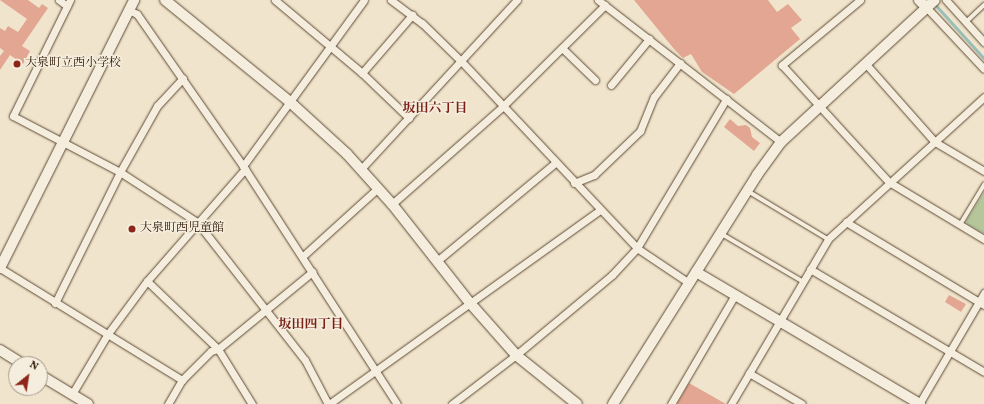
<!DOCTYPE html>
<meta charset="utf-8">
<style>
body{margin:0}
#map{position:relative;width:984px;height:404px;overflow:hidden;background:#f0e5cc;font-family:Vollkorn,"Noto Serif JP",serif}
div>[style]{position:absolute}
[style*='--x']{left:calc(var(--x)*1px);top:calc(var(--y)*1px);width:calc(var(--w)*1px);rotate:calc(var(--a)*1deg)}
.green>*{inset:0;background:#b5c69b}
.stream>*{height:2.5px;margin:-1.25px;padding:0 1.25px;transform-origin:1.25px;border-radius:1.25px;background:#9abfb8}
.building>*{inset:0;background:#e3a692}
.roads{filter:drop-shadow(0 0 1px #5e4934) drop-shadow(0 0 1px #5e4934)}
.lane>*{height:3.5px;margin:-1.75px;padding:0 1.75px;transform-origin:1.75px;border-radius:1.75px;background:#f5eede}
.street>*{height:7px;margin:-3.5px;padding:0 3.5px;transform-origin:3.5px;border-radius:3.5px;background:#f5eede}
.secondary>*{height:10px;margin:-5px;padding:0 5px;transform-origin:5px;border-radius:5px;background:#f5eede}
.dots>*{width:11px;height:11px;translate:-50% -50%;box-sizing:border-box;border:2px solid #f5eede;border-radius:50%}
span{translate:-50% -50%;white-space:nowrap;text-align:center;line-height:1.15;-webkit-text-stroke:3px #f5eede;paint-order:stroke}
.poi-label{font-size:12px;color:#2d1501}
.left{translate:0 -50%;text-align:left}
.neighbourhood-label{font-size:13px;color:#7a1f14;font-weight:700}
.north{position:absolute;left:8px;top:356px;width:40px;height:40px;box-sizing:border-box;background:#f5eede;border:1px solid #a59786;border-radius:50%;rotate:30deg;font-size:11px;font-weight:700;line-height:16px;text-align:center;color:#2d1501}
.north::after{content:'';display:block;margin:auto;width:14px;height:18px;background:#8f2418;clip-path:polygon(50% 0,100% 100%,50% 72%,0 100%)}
</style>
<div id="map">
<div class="green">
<div style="clip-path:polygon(984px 192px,984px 234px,967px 224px,966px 221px)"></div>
</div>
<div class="stream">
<div style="--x:935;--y:4;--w:73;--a:47.8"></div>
</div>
<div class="building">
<div style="clip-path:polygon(0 0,28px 0,39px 8px,42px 4px,48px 8px,22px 46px,30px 51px,23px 64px,10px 55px,0 70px,0 56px,4px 51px,0 48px,0 28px,5px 31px,8px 26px,18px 32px,27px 19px)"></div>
<div style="clip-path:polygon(634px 0,768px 0,777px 12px,788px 4px,802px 20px,791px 28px,800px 39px,734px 94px,702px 72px,691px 54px,683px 58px,674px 49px)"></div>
<div style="clip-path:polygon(730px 119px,738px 126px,746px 125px,750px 128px,752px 137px,760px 143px,754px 151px,724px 127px)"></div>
<div style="clip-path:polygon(949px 295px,966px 304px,961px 312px,945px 302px)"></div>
<div style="clip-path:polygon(689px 383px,726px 404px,677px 404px)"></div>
</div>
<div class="roads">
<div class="lane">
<div style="--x:966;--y:22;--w:25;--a:-43"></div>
<div style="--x:748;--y:191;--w:93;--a:31"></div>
<div style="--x:960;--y:225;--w:47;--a:-59"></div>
<div style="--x:722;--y:234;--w:93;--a:30.4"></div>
</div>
<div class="street">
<div style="--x:59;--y:0;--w:10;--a:37"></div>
<div style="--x:70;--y:0;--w:129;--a:116.2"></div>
<div style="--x:13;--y:116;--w:121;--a:27.6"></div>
<div style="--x:120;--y:172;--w:92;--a:33"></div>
<div style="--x:197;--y:222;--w:175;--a:52"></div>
<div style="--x:305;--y:360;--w:50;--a:62.4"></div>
<div style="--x:275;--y:0;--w:114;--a:40"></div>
<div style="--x:362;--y:73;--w:65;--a:43.8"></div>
<div style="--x:391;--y:0;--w:39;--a:37"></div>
<div style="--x:422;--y:23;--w:54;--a:44.3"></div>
<div style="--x:461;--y:61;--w:257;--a:46.7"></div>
<div style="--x:637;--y:248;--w:63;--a:33.9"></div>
<div style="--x:598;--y:0;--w:232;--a:37.8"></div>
<div style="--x:860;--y:0;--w:102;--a:140.2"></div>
<div style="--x:782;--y:65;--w:159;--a:47.6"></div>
<div style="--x:889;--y:182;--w:111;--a:31"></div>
<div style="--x:946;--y:0;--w:57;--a:47.9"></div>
<div style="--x:927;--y:8;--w:83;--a:46.9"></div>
<div style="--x:129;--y:10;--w:9;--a:27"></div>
<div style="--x:137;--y:14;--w:185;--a:55.1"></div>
<div style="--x:243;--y:166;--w:283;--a:57.1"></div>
<div style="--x:562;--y:48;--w:46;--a:44.1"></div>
<div style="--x:865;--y:63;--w:106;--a:48.5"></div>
<div style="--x:935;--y:142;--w:57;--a:30.6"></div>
<div style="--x:362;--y:73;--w:77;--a:-49.2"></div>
<div style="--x:611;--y:85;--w:60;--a:-50.4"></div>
<div style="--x:243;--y:166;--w:205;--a:-53.9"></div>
<div style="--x:361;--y:169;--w:230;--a:-47.3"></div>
<div style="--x:574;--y:183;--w:22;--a:-22"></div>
<div style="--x:594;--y:175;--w:64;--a:-43.7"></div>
<div style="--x:640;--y:131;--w:37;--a:-68"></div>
<div style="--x:654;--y:97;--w:43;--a:-52.6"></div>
<div style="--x:392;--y:204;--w:147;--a:-41.4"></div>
<div style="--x:502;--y:107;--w:145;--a:-44.7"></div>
<div style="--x:846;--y:222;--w:161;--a:31"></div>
<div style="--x:303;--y:256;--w:101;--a:-42.2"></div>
<div style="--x:437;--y:261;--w:153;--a:-39.7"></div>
<div style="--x:0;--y:268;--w:214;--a:31.6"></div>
<div style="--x:810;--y:269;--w:202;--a:30.6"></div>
<div style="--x:147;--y:281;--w:98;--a:43.8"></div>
<div style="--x:218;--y:349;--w:65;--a:58.3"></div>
<div style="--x:55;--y:303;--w:146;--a:-63.6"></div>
<div style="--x:120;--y:172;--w:76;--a:-60.7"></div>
<div style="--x:157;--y:106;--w:38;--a:-47"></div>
<div style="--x:749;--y:373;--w:61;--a:30.3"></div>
<div style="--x:72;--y:394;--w:69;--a:-59.3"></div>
<div style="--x:107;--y:335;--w:67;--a:-53.5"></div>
<div style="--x:147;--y:281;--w:149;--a:-48.8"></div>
<div style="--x:168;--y:404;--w:28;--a:-60"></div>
<div style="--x:182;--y:380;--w:41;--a:-45"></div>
<div style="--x:211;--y:351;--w:7;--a:-16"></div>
<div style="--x:218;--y:349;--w:122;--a:-39.3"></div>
<div style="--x:329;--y:404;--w:333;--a:-35.6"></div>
<div style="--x:452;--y:404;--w:81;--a:-37.4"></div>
<div style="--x:516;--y:355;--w:125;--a:-39.8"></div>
<div style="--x:612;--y:275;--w:37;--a:-47"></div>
<div style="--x:637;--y:248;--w:174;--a:-59.1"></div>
<div style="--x:671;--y:404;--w:126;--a:-59.6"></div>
<div style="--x:731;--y:404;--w:191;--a:-59.5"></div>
<div style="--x:828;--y:239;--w:211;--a:-42.3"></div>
<div style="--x:919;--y:404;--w:129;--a:-59.6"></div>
</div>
<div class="secondary">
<div style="--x:165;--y:0;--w:161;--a:39.2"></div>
<div style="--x:290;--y:102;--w:77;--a:42.4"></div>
<div style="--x:347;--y:154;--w:67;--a:48"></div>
<div style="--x:392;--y:204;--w:126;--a:51.8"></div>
<div style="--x:470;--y:303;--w:69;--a:48.5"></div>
<div style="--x:516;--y:355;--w:78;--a:38.8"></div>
<div style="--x:919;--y:0;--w:11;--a:45"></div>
<div style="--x:0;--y:268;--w:300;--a:-63.4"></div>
<div style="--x:696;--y:272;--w:260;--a:30.5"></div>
<div style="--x:0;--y:350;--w:26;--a:32"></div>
<div style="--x:40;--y:375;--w:56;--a:31.1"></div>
<div style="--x:613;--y:404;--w:271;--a:-57.8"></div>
<div style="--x:757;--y:175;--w:41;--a:-54"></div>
<div style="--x:781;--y:142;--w:209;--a:-42.7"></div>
</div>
</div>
<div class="dots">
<div style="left:17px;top:64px;background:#8f2418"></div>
<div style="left:132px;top:229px;background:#8f2418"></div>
</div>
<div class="poi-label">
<span class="left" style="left:25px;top:64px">大泉町立西小学校</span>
<span class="left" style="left:140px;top:229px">大泉町西児童館</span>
</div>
<div class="neighbourhood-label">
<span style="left:435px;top:109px">坂田六丁目</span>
<span style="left:311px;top:325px">坂田四丁目</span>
</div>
<div class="north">N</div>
</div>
